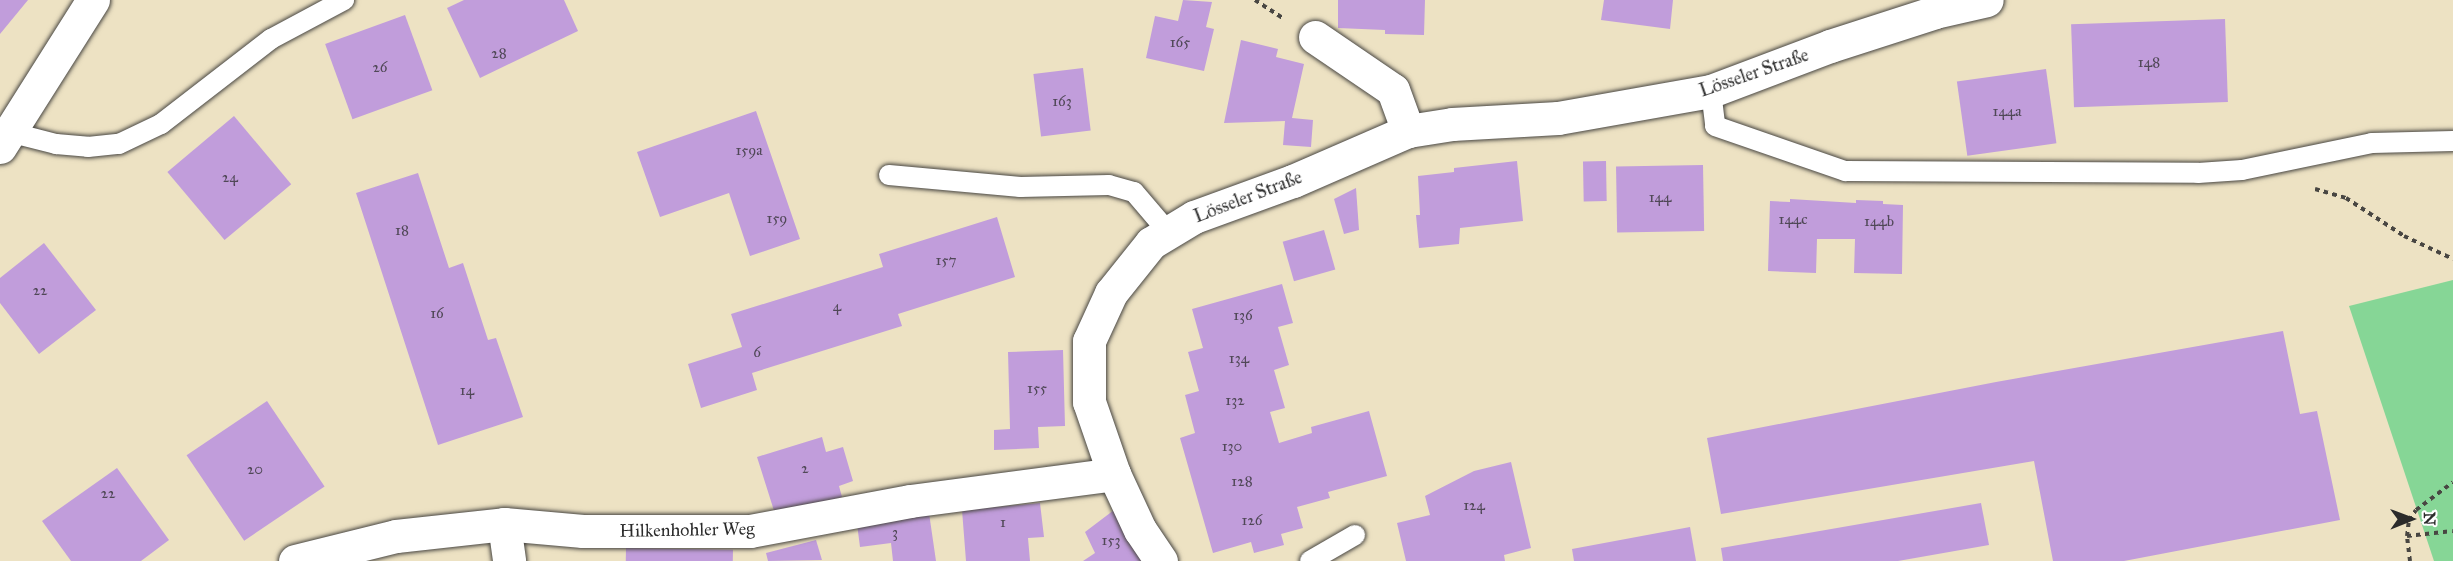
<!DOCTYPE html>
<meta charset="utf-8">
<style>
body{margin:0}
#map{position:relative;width:2453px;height:561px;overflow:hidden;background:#ede2c3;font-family:"IM FELL Great Primer",serif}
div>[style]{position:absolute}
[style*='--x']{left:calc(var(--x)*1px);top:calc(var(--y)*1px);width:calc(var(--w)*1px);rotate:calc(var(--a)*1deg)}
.green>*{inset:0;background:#86d696}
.building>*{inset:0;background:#c19ddb;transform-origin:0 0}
.path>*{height:4px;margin-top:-2px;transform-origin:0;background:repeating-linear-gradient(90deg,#484642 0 4.5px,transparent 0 9px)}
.roads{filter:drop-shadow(0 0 2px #484642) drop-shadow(0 0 2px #484642)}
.service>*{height:20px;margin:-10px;padding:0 10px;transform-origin:10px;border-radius:10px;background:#fff}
.minor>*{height:33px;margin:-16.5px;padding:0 16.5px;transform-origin:16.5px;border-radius:16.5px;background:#fff}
span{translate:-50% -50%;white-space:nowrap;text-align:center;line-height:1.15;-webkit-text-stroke:4.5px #fff;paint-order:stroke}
.number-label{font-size:15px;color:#504857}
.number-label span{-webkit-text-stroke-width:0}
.street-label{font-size:18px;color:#2b2b2b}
.north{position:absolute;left:2381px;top:489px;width:60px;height:60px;-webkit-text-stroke:4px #fff;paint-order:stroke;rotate:89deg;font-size:16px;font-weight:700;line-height:24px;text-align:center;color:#2b2b2b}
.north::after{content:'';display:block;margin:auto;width:21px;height:27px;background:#2b2b2b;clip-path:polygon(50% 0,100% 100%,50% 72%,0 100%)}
</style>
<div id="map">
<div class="green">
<div style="clip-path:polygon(2453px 280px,2453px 561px,2434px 561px,2349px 306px)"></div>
</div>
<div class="building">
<div style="clip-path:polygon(0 0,28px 0,0 34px)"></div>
<div style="clip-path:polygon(464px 0,564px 0,578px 31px,480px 78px,447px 8px)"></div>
<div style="clip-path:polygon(1183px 0,1212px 2px,1206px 27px,1214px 29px,1204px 71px,1146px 58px,1155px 16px,1178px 21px)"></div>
<div style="clip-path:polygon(1338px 0,1425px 0,1424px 35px,1385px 34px,1385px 30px,1338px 28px)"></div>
<div style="clip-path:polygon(1604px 0,1673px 0,1670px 29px,1601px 20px)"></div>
<div style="left:405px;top:15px;width:80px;height:85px;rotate:70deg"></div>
<div style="left:2225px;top:19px;width:83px;height:154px;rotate:88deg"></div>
<div style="clip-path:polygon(1241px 40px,1278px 49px,1276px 57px,1304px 64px,1292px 118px,1313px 120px,1311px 147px,1283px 145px,1285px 121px,1224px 123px)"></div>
<div style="left:1083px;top:68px;width:63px;height:50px;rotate:83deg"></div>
<div style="left:2046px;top:69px;width:75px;height:90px;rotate:82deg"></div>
<div style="clip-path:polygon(756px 111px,800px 239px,750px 256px,729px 193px,660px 217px,637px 152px)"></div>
<div style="left:234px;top:116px;width:89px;height:87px;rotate:50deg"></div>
<div style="clip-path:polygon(1517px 161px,1523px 221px,1460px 228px,1459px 244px,1419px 248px,1416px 215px,1420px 215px,1418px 176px,1454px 172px,1454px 168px)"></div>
<div style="left:1606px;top:161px;width:40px;height:23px;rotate:89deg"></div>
<div style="left:1703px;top:165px;width:66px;height:87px;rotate:89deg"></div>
<div style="clip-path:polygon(418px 173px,449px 268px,463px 263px,488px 340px,496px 338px,523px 417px,438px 445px,356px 193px)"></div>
<div style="clip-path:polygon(1356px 188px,1359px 230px,1344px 234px,1334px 199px)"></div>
<div style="clip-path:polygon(1790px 199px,1856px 203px,1856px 200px,1883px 201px,1883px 204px,1903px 205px,1902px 274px,1854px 273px,1855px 239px,1817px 239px,1816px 273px,1768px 271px,1770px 201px,1790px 202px)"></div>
<div style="clip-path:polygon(997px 217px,1015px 277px,898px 314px,902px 326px,752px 373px,757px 390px,701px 408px,688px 364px,742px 347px,731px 314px,883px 267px,879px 254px)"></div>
<div style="left:1324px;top:230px;width:41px;height:43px;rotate:74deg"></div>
<div style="clip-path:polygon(44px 243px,96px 310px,39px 354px,0 303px,0 278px)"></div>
<div style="clip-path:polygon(1282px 284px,1293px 323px,1278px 327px,1289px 365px,1274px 370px,1285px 408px,1270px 412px,1279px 443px,1312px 433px,1311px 427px,1369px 411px,1387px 476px,1328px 492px,1330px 498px,1297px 507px,1303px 528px,1281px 534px,1284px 545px,1254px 553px,1251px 542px,1213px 553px,1180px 438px,1195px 433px,1185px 395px,1199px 391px,1188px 352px,1203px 348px,1192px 309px)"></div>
<div style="clip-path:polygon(2283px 331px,2300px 414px,2317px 411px,2340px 520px,2124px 561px,2053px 561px,2034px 461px,1721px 514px,1707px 438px,1996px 382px)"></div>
<div style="clip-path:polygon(1063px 350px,1065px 426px,1038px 427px,1039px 448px,994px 450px,994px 430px,1010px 429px,1008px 352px)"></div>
<div style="left:267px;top:401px;width:103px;height:97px;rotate:56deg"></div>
<div style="clip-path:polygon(822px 437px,826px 452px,843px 447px,853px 481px,839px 486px,842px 497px,776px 517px,757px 457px)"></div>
<div style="clip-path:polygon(1511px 462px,1531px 548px,1504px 555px,1505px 561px,1406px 561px,1397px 523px,1430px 515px,1425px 496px,1474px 471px)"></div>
<div style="clip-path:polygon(117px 468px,169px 540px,141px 561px,71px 561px,42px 521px)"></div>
<div style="clip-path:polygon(1040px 503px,1044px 537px,1028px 538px,1030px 561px,966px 561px,962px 510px)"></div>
<div style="clip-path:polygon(1981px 503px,1989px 545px,1898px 561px,1723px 561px,1721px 548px)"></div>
<div style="clip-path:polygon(1114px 510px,1145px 561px,1083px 561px,1095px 553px,1085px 532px)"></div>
<div style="clip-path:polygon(929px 513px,936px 561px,893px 561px,891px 543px,860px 547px,857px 524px)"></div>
<div style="clip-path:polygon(1690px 527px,1696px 561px,1574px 561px,1572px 549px)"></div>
<div style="clip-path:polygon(816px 540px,822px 560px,768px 561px,766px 553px)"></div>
<div style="left:626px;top:548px;width:107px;height:13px;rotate:1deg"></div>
</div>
<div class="path">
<div style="--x:1255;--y:0;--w:33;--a:33"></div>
<div style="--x:2315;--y:189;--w:32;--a:16"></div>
<div style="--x:2346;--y:198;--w:69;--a:33.2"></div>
<div style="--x:2404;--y:236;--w:54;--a:25.1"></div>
<div style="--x:2407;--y:536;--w:46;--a:-6.2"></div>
<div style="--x:2410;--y:561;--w:25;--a:-97"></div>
<div style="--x:2407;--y:536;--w:16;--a:-83"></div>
<div style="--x:2409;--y:520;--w:12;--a:-55"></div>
<div style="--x:2416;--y:510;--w:46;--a:-37.1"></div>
</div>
<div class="roads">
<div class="service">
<div style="--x:1711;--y:91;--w:35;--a:83"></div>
<div style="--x:1715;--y:126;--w:138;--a:19.1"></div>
<div style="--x:1845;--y:171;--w:353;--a:0.3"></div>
<div style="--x:2198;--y:173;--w:44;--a:-3.9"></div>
<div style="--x:2242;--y:170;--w:133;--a:-11.7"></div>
<div style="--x:2372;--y:143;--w:81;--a:-1.4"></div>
<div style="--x:9;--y:132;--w:49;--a:14.3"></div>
<div style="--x:56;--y:144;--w:32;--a:5"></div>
<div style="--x:88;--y:147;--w:31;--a:-6"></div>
<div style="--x:119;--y:144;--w:47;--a:-25.5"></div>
<div style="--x:161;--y:124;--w:139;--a:-37.7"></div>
<div style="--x:271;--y:39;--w:83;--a:-28.1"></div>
<div style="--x:889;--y:175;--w:132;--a:5.2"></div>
<div style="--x:1020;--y:187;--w:89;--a:-1.3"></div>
<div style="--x:1109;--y:185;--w:26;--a:16"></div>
<div style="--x:1134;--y:192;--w:52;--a:49.6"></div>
<div style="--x:1310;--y:561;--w:52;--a:-30"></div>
</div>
<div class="minor">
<div style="--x:1315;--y:37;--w:94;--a:34.2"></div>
<div style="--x:1393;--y:90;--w:44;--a:69.9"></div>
<div style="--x:0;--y:147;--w:174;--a:-57.7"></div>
<div style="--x:504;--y:524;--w:37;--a:82"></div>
<div style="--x:295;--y:561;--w:104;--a:-13.9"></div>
<div style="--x:396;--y:536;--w:109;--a:-6.3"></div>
<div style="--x:504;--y:524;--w:79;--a:5.1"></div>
<div style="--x:583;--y:531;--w:167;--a:0"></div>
<div style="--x:750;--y:531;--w:163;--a:-10.6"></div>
<div style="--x:910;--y:501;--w:206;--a:-7.5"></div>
<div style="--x:1161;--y:561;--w:37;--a:-124"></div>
<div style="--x:1140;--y:530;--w:62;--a:-114.9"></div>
<div style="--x:1114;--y:474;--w:76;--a:-109.1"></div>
<div style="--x:1089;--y:402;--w:61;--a:-90"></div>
<div style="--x:1089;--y:341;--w:53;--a:-65.4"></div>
<div style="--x:1111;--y:293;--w:64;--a:-51.3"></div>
<div style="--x:1151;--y:243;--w:50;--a:-31.2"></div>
<div style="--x:1194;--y:217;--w:105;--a:-20"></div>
<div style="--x:1293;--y:181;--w:125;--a:-23.5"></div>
<div style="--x:1408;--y:131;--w:45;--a:-9"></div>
<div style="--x:1452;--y:124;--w:106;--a:-3.2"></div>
<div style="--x:1558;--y:118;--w:155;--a:-10"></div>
<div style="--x:1711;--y:91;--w:127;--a:-20.7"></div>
<div style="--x:1830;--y:46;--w:110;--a:-17.9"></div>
<div style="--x:1935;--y:12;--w:53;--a:-13"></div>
</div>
</div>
<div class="number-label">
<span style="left:1180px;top:43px">165</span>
<span style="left:499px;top:54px">28</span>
<span style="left:2149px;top:63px">148</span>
<span style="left:380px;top:68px">26</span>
<span style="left:1062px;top:102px">163</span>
<span style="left:2007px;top:112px">144a</span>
<span style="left:749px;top:151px">159a</span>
<span style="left:230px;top:178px">24</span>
<span style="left:1660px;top:198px">144</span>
<span style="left:777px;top:219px">159</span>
<span style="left:1793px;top:220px">144c</span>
<span style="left:1879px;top:222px">144b</span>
<span style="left:402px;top:231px">18</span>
<span style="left:946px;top:261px">157</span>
<span style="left:40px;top:291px">22</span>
<span style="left:837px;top:307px">4</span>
<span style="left:437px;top:314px">16</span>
<span style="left:1243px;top:316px">136</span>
<span style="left:757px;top:353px">6</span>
<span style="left:1239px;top:359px">134</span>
<span style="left:1037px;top:389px">155</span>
<span style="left:467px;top:391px">14</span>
<span style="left:1235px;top:401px">132</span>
<span style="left:1232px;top:447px">130</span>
<span style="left:805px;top:469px">2</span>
<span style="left:255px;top:470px">20</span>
<span style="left:1242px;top:482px">128</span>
<span style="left:108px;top:494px">22</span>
<span style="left:1474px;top:506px">124</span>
<span style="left:1252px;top:521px">126</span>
<span style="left:1003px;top:523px">1</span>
<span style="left:895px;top:533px">3</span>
<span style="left:1111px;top:541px">153</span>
</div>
<div class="street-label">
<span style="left:1754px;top:73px;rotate:-19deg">Lösseler Straße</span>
<span style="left:1248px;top:197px;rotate:-21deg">Lösseler Straße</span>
<span style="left:687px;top:530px;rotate:-1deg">Hilkenhohler Weg</span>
</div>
<div class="north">N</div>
</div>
